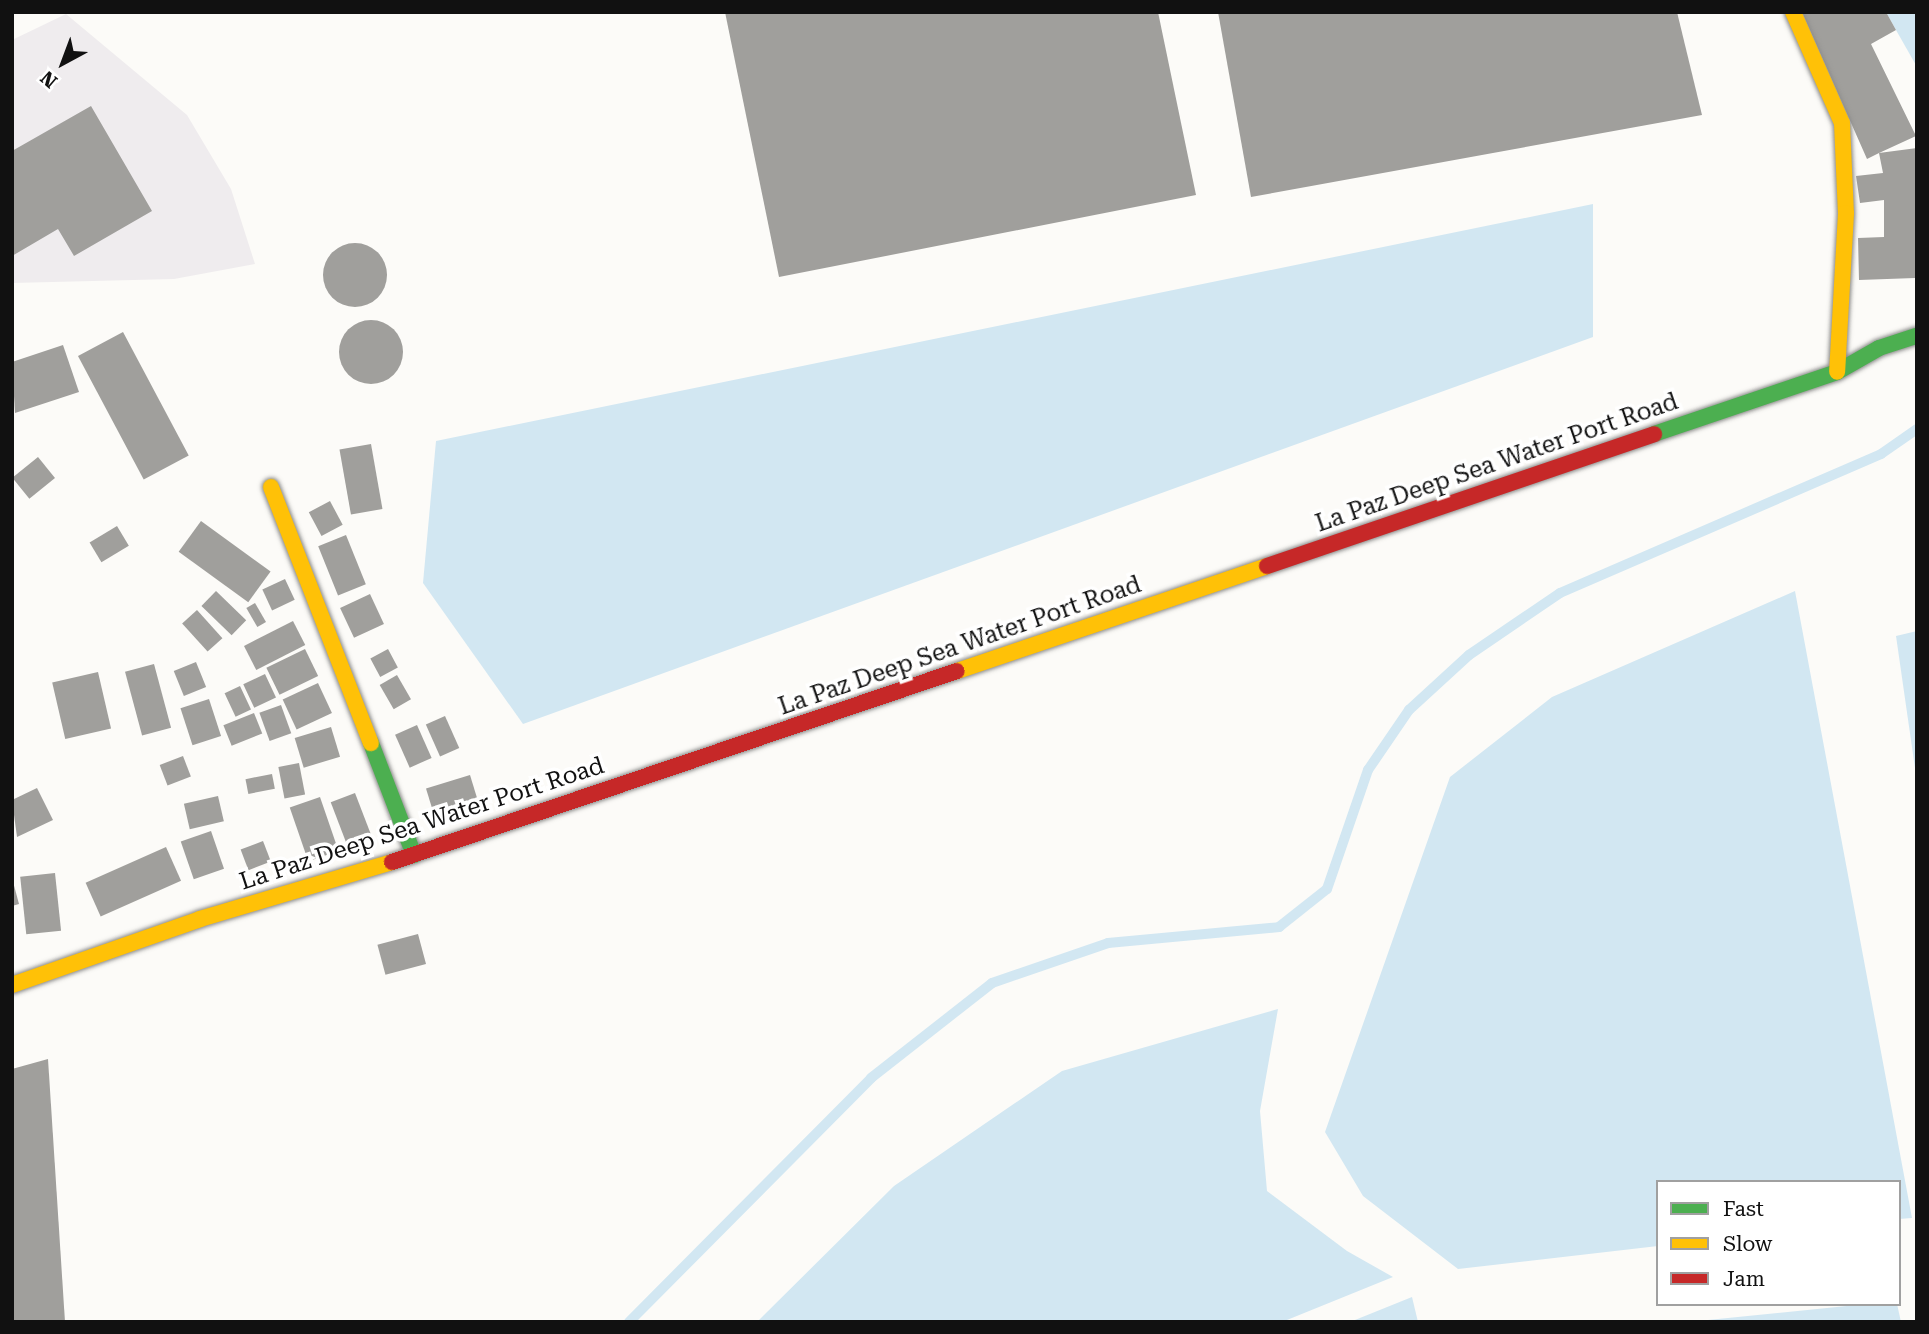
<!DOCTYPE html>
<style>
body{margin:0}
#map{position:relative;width:1929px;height:1334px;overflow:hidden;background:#fcfbf8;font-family:"Roboto Serif",serif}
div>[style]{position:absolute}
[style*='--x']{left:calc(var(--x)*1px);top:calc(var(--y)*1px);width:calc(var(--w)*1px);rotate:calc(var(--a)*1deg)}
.industrial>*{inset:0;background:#efecee}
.water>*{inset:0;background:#d2e7f2}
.stream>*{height:10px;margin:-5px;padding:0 5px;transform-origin:5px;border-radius:5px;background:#d2e7f2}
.building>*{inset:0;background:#a09f9c;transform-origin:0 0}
.round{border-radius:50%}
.roads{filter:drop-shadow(0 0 2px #8d8d8c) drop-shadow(0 0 2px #8d8d8c)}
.fast>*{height:16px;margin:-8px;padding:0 8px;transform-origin:8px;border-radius:8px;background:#4caf50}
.slow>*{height:16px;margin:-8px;padding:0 8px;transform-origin:8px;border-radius:8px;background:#ffc107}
.jam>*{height:16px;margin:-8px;padding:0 8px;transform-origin:8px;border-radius:8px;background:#c62828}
span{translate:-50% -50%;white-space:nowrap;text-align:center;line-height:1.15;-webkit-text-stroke:7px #fff;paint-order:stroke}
.street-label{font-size:24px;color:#111}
.frame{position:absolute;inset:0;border:14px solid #111;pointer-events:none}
.legend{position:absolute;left:1656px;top:1180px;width:245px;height:126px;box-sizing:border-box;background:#fff;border:2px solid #a0a0a0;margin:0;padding:9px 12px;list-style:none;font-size:21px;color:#111}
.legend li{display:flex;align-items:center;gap:14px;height:35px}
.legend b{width:35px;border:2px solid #a0a0a0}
.north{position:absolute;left:28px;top:28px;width:70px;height:70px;-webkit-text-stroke:5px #fff;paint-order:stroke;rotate:221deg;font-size:19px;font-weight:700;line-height:28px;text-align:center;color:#111}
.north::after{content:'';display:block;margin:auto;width:24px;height:32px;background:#111;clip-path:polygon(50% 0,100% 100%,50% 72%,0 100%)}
</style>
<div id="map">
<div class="industrial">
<div style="clip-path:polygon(66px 14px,187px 115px,231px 189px,255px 264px,174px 279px,12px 283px,12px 40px)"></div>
</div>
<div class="water">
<div style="clip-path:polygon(1886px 12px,1917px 14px,1917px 67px,1896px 30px)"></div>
<div style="clip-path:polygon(1593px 204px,1593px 337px,523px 724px,423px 583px,436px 441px)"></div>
<div style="clip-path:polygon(1795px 591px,1912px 1218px,1899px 1219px,1899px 1182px,1658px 1182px,1658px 1246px,1458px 1269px,1363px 1196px,1325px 1132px,1450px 777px,1552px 697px)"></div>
<div style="clip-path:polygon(1917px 631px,1917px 775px,1916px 775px,1896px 636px)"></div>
<div style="clip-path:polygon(1278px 1009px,1260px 1111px,1267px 1191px,1347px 1251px,1393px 1277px,1282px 1322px,757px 1322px,894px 1186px,1062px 1071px)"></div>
<div style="clip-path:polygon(1412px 1297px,1418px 1322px,1350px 1322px)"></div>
<div style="clip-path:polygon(1866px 1304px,1897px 1304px,1901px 1322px,1688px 1322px)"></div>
</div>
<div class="stream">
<div style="--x:629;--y:1322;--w:344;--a:-45.2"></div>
<div style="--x:871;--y:1078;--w:154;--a:-38.1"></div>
<div style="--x:992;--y:983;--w:123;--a:-19"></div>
<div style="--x:1108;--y:943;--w:172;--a:-5.3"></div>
<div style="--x:1279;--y:927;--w:61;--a:-38.4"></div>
<div style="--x:1327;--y:889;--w:126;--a:-71"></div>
<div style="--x:1368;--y:770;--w:73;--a:-55.7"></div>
<div style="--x:1409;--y:710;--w:81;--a:-42.5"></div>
<div style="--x:1469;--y:655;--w:110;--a:-34.3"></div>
<div style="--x:1560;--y:593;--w:350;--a:-23.4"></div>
<div style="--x:1881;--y:454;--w:44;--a:-34.8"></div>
</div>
<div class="building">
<div style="clip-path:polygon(725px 12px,1158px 12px,1196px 195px,779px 277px)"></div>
<div style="clip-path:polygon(1218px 12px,1677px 12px,1702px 115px,1251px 197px)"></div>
<div style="clip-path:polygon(1802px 12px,1886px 12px,1896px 30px,1871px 44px,1916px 136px,1879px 153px,1917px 148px,1915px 278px,1859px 280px,1858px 238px,1884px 237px,1884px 200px,1860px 203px,1856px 176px,1883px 173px,1879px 153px,1867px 159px)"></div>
<div style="clip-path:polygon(91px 106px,152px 211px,74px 256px,58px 229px,12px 256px,12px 151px)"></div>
<div class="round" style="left:323px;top:243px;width:64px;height:64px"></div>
<div class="round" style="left:339px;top:320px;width:64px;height:64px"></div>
<div style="left:123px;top:332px;width:140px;height:51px;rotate:62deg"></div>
<div style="clip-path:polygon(63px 345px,79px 392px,15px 413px,12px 362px)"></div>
<div style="left:371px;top:444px;width:66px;height:32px;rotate:80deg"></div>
<div style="left:38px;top:457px;width:27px;height:33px;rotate:51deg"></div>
<div style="left:330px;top:501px;width:27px;height:24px;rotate:62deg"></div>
<div style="left:201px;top:521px;width:86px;height:38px;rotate:36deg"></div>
<div style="left:117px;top:526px;width:23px;height:32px;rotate:59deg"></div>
<div style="left:346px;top:535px;width:53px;height:30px;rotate:68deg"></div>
<div style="left:285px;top:579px;width:23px;height:25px;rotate:65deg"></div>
<div style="left:216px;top:591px;width:42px;height:21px;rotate:44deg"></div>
<div style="left:370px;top:594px;width:33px;height:33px;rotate:65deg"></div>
<div style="left:255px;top:603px;width:22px;height:10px;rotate:60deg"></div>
<div style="left:197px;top:610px;width:38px;height:20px;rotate:48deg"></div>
<div style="left:293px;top:621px;width:27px;height:55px;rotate:63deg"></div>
<div style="left:305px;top:649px;width:30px;height:43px;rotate:64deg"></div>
<div style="left:388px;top:649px;width:21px;height:20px;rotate:62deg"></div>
<div style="left:196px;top:662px;width:27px;height:24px;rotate:68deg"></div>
<div style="left:154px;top:664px;width:66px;height:30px;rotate:75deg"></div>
<div style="left:98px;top:672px;width:58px;height:47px;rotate:77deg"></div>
<div style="left:265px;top:674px;width:26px;height:24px;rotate:65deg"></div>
<div style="left:397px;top:675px;width:28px;height:20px;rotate:60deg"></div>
<div style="left:318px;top:683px;width:33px;height:39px;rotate:65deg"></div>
<div style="left:240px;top:686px;width:26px;height:17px;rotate:65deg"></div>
<div style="left:209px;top:699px;width:39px;height:30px;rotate:72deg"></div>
<div style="left:281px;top:705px;width:30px;height:23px;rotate:70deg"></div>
<div style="left:254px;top:713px;width:22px;height:33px;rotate:68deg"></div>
<div style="left:445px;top:716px;width:35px;height:21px;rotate:66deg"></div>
<div style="left:417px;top:725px;width:36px;height:24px;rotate:66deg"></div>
<div style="left:331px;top:727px;width:31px;height:38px;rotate:73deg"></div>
<div style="left:183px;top:756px;width:22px;height:25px;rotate:69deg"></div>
<div style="left:299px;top:763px;width:32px;height:21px;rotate:79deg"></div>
<div style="left:272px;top:774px;width:15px;height:27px;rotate:79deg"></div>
<div style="left:470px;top:775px;width:34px;height:46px;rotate:73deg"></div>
<div style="clip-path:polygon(37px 788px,53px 820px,17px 837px,12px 800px)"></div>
<div style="left:355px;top:793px;width:48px;height:26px;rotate:69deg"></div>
<div style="left:218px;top:796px;width:26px;height:35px;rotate:77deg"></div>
<div style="left:320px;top:797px;width:57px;height:32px;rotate:71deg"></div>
<div style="left:211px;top:831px;width:40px;height:32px;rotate:71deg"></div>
<div style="left:263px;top:841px;width:22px;height:24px;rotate:69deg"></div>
<div style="left:166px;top:847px;width:37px;height:88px;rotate:66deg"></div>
<div style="left:55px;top:873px;width:58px;height:35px;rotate:84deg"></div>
<div style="clip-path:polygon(12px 878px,19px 904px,12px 906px)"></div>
<div style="left:418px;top:934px;width:31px;height:42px;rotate:75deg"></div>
<div style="clip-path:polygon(48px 1059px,65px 1322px,12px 1322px,12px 1069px)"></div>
</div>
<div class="roads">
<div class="fast">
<div style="--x:1654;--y:434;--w:193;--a:-18.7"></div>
<div style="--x:1837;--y:372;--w:48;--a:-29.7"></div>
<div style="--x:1879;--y:348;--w:40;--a:-18"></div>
<div style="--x:371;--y:743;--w:120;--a:69"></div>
</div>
<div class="slow">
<div style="--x:1793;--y:12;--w:121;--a:66.2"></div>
<div style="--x:1842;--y:123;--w:90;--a:87.5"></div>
<div style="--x:1846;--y:213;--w:159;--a:93.2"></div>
<div style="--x:271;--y:487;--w:275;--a:68.7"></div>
<div style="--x:957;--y:671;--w:327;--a:-18.7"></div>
<div style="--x:12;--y:985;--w:199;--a:-19.3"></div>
<div style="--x:200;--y:919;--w:200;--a:-16.5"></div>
</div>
<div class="jam">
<div style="--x:1267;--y:566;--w:409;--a:-18.8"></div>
<div style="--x:392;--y:862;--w:596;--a:-18.68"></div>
</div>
</div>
<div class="street-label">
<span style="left:1497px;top:463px;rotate:-19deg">La Paz Deep Sea Water Port Road</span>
<span style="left:960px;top:646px;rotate:-19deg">La Paz Deep Sea Water Port Road</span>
<span style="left:422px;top:824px;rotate:-18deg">La Paz Deep Sea Water Port Road</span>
</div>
<div class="frame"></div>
<ul class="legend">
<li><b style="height:9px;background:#4caf50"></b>Fast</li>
<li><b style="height:9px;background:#ffc107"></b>Slow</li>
<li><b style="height:9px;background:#c62828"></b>Jam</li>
</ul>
<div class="north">N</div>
</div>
